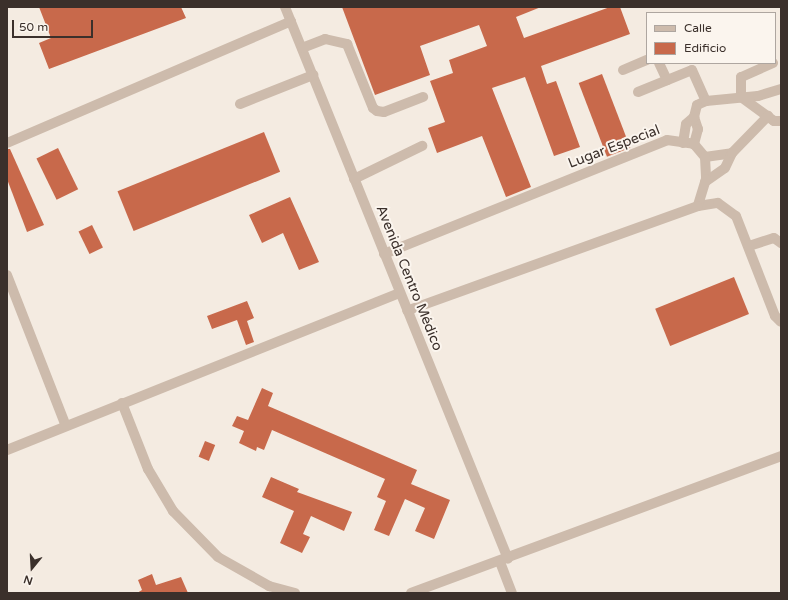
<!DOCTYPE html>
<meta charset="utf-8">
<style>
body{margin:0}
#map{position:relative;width:788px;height:600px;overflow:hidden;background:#f4ebe1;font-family:"Varela Round",sans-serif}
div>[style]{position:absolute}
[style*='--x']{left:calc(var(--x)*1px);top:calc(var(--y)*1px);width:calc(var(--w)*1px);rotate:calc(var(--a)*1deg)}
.building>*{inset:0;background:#c8694b;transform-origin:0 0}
.minor>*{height:10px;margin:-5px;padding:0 5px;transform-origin:5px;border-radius:5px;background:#cdbbac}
span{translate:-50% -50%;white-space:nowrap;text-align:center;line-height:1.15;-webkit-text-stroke:4px #fbf5ee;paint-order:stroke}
.street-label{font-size:14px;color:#3b302b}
.frame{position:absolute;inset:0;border:8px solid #3b302b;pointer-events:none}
.legend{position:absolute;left:646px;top:12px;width:130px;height:52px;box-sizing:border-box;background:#fbf5ee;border:1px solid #aea6a0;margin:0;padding:5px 7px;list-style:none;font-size:12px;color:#3b302b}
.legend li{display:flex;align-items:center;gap:8px;height:20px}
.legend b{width:20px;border:1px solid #aea6a0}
.north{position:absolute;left:12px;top:548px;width:40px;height:40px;-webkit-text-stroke:3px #fbf5ee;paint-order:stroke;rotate:198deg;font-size:11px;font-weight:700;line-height:16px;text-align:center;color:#3b302b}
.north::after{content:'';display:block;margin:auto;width:14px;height:18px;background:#3b302b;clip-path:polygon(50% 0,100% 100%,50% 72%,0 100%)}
.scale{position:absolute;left:12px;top:20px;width:81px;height:18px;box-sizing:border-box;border:2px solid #3b302b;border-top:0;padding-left:5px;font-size:12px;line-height:14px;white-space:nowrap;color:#3b302b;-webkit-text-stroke:3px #fbf5ee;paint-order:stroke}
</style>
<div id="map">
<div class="building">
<div style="clip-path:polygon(39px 7px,181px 7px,186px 18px,49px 69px,39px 43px,51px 38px)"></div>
<div style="clip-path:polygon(342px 7px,541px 7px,516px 17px,524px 38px,610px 7px,620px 7px,630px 34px,541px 66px,547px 84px,556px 81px,580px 147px,554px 156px,525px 77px,492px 88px,531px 187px,506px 197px,482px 136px,437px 153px,428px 128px,445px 122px,430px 81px,453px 73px,449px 60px,487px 46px,479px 25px,420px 46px,430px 75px,375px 95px)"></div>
<div style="left:602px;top:74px;width:79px;height:25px;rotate:69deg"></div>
<div style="left:264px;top:132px;width:43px;height:158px;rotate:68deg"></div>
<div style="left:58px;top:148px;width:46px;height:24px;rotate:64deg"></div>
<div style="clip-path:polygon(7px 149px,10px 149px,44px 225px,27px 232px,7px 179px)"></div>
<div style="clip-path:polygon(290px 197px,319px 262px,299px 270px,283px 233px,262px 243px,249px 215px)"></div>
<div style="left:92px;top:225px;width:25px;height:15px;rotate:64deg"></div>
<div style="left:734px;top:277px;width:40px;height:85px;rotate:68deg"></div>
<div style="clip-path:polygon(247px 301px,254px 318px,247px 321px,254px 342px,246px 345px,237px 320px,212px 329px,207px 316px)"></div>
<div style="clip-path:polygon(262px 388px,273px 393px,268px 406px,417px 470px,411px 484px,450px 500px,434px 539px,415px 531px,425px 508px,405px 499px,389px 536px,374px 530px,386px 501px,377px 497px,385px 479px,272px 430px,264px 450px,257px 447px,256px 451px,239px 443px,244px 431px,232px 426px,237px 416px,248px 420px)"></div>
<div style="left:205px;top:441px;width:11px;height:17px;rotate:22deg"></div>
<div style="clip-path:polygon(271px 477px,299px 489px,297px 492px,352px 512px,344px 531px,311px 516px,303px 534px,310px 537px,302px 553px,280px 543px,294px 511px,262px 497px)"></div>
<div style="clip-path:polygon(152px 574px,156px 585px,181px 577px,188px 593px,137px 593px,142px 590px,138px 580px)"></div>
</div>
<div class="minor">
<div style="--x:285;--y:7;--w:595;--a:68"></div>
<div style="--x:302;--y:48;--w:25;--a:-21"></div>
<div style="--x:325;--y:39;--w:23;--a:13"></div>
<div style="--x:347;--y:44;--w:69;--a:67.9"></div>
<div style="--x:373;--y:108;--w:5;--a:37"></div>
<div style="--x:377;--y:111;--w:7;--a:8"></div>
<div style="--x:384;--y:112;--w:42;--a:-21"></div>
<div style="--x:659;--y:63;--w:19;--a:65"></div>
<div style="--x:773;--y:63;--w:35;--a:156"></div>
<div style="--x:741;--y:77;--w:20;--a:90"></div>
<div style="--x:741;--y:97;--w:41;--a:36"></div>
<div style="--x:774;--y:121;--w:7;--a:0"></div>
<div style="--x:623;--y:70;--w:26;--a:-23"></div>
<div style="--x:638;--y:92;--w:58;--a:-22.2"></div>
<div style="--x:692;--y:70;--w:34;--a:66"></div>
<div style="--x:240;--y:104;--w:79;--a:-21.7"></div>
<div style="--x:694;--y:117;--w:13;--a:72"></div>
<div style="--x:698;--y:129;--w:16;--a:105"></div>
<div style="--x:7;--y:143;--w:309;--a:-23.2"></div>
<div style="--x:683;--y:143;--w:19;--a:-81"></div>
<div style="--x:686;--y:124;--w:11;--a:-41"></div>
<div style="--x:694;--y:117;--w:12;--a:-76"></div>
<div style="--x:697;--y:105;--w:10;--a:-24"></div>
<div style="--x:706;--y:101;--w:52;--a:-5.5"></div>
<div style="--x:758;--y:96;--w:24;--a:-17"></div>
<div style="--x:705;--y:157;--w:27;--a:-8"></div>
<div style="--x:354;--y:179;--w:76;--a:-25.9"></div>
<div style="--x:705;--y:182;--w:24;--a:-35"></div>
<div style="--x:725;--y:168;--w:17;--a:-65"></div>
<div style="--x:732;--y:153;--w:52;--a:-45.8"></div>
<div style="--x:698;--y:206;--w:20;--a:-9"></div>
<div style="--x:718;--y:203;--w:22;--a:36"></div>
<div style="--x:736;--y:216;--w:107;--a:68.7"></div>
<div style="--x:775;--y:316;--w:8;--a:45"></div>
<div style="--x:749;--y:246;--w:26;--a:-18"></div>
<div style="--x:774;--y:238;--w:9;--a:36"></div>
<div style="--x:384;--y:254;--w:305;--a:-21.9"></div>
<div style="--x:667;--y:140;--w:27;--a:8"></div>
<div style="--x:694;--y:144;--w:17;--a:50"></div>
<div style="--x:705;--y:157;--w:22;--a:87"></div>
<div style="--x:706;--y:179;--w:28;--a:107"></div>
<div style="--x:698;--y:206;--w:309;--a:160.2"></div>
<div style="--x:7;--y:275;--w:162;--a:68.7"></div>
<div style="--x:122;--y:403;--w:71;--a:68.5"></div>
<div style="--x:148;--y:469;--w:49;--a:59.2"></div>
<div style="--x:173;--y:511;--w:64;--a:45.6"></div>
<div style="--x:218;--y:557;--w:59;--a:29.6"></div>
<div style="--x:269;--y:586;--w:27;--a:15"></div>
<div style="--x:7;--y:450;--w:423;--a:-21.8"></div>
<div style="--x:500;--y:562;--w:33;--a:69"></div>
<div style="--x:411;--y:593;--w:395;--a:-20.3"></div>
</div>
<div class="street-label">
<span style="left:614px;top:147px;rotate:-21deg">Lugar Especial</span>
<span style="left:409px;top:278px;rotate:68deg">Avenida Centro Médico</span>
</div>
<div class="frame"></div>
<ul class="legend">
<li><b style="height:5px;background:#cdbbac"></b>Calle</li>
<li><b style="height:11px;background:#c8694b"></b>Edificio</li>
</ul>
<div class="north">N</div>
<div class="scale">50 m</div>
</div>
